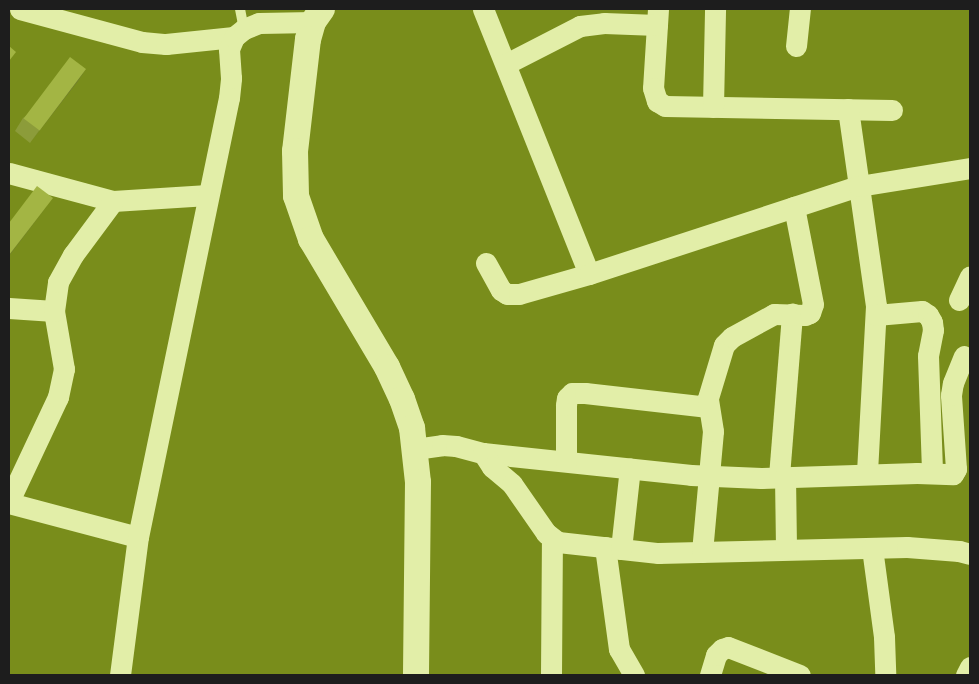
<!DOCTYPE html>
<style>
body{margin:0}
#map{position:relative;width:979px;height:684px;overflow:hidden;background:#798d1b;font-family:Montserrat,sans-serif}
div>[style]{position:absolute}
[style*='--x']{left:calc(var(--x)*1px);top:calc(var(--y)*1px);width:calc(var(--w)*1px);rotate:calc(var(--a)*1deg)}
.service>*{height:10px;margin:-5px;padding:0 5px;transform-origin:5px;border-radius:5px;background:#e2eea8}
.minor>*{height:21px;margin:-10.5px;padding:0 10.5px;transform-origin:10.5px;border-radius:10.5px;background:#e2eea8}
.tertiary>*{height:26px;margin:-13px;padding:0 13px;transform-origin:13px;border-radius:13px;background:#e2eea8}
.wall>*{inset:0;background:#8c9c3a}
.shaded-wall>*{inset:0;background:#727f30}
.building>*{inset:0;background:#a3b544;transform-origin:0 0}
span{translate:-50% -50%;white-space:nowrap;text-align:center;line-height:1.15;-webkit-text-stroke:4px #798d1b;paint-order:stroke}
.frame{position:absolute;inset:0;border:10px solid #1d1d1d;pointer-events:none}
</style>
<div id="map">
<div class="service">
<div style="--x:240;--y:9;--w:20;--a:79"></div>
</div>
<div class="minor">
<div style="--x:20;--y:9;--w:126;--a:15.1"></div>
<div style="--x:142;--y:42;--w:24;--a:5"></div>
<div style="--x:166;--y:44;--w:68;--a:-5.9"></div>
<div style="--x:483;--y:9;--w:285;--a:68.2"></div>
<div style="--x:658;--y:9;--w:79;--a:93.6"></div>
<div style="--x:653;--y:88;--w:14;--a:73"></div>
<div style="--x:657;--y:101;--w:9;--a:32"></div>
<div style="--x:665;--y:106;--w:227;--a:1"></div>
<div style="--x:796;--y:46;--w:37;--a:-84"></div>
<div style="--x:506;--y:64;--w:83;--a:-27.2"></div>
<div style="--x:580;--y:26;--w:24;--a:-7"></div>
<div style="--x:604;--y:23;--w:53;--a:2.2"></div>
<div style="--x:713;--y:107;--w:98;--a:-88.8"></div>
<div style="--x:848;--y:109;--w:199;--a:81.9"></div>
<div style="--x:876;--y:306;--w:168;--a:93.1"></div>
<div style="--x:9;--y:173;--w:108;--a:15.1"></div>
<div style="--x:113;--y:201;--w:95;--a:-3.6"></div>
<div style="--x:486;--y:263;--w:31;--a:61"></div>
<div style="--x:501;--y:290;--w:7;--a:34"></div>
<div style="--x:507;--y:294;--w:12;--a:0"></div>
<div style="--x:519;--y:294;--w:73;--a:-15.9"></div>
<div style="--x:589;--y:274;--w:284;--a:-18.1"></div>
<div style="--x:859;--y:186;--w:112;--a:-9.2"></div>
<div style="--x:959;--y:300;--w:26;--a:-65"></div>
<div style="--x:9;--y:308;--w:45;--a:3.8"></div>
<div style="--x:876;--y:315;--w:46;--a:-5"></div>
<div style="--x:922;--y:311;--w:7;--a:34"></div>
<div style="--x:928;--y:315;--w:8;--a:60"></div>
<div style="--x:932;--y:322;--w:8;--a:83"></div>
<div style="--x:933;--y:330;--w:26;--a:101"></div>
<div style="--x:928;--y:356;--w:117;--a:88"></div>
<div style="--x:415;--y:449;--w:27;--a:-8"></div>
<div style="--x:442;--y:445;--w:14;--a:4"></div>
<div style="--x:456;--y:446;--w:28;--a:15"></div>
<div style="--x:483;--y:453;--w:209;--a:6"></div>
<div style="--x:691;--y:475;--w:70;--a:2.5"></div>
<div style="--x:761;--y:478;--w:156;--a:-1.8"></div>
<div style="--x:917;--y:473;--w:36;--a:2"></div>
<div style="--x:953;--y:474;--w:6;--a:-59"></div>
<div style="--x:956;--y:469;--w:74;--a:-93.9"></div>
<div style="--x:951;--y:395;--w:12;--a:-81"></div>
<div style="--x:953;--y:383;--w:29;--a:-68"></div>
<div style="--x:483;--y:453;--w:17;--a:57"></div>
<div style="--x:492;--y:467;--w:26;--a:40"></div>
<div style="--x:512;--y:484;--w:60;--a:55.2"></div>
<div style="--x:546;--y:533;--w:15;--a:37"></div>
<div style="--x:558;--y:542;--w:101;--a:6.3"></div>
<div style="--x:658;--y:553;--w:249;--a:-1.4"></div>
<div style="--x:907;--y:547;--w:52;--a:4.4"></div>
<div style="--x:959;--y:551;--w:11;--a:15"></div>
<div style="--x:566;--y:461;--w:56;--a:-90"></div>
<div style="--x:566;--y:405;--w:7;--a:-82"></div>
<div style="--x:567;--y:398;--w:7;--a:-45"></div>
<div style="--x:572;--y:393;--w:13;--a:0"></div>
<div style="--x:585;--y:393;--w:124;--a:6.5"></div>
<div style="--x:779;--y:476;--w:163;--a:-85.4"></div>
<div style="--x:785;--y:476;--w:73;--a:89.2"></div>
<div style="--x:9;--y:501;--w:115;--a:-64.8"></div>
<div style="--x:58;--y:397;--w:29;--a:-78"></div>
<div style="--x:64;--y:369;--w:59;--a:-99.8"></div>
<div style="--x:54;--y:311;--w:29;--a:-82"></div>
<div style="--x:58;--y:282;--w:31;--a:-61"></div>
<div style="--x:73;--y:255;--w:67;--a:-53.5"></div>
<div style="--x:9;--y:503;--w:133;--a:14.8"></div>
<div style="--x:605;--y:547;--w:103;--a:82.2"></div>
<div style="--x:619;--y:649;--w:30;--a:60"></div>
<div style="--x:872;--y:548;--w:90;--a:82.3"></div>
<div style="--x:884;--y:637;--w:38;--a:88"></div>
<div style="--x:621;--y:549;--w:81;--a:-83.7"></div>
<div style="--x:702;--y:552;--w:121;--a:-84.8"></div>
<div style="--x:713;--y:431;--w:33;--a:-99"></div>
<div style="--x:708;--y:398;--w:55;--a:-73.2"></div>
<div style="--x:724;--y:345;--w:11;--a:-45"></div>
<div style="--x:732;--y:337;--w:48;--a:-28.7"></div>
<div style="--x:774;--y:314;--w:31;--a:2"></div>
<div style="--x:805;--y:315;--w:5;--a:-22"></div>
<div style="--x:810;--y:313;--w:9;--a:-72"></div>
<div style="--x:813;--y:304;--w:99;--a:-101.1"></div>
<div style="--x:120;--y:675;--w:139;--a:-82.6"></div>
<div style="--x:138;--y:537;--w:448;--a:-78.3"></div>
<div style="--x:229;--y:98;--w:20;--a:-84"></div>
<div style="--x:231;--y:78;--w:29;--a:-94"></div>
<div style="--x:229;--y:49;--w:13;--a:-67"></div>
<div style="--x:234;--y:37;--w:13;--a:-39"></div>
<div style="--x:244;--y:29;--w:16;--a:-22"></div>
<div style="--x:259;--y:23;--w:54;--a:-1.1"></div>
<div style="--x:551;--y:675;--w:135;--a:-89.6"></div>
<div style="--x:710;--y:675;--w:21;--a:-73"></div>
<div style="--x:716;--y:655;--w:8;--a:-45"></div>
<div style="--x:722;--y:649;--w:6;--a:-18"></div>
<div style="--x:728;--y:647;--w:77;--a:21.3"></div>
<div style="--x:966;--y:675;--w:9;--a:-63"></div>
</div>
<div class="tertiary">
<div style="--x:322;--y:9;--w:16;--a:125"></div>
<div style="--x:313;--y:22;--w:18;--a:106"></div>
<div style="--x:308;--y:39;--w:113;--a:96.6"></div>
<div style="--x:295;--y:151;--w:45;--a:88.7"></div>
<div style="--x:296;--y:196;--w:46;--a:70.8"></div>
<div style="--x:311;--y:239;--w:149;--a:59.3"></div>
<div style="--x:387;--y:367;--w:35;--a:65"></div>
<div style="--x:402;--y:399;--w:31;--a:71"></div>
<div style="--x:412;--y:428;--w:54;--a:83.7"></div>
<div style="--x:418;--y:482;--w:193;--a:90.6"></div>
</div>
<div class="wall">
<div style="clip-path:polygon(86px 69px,30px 143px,15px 131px,23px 118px)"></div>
</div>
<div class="shaded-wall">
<div style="clip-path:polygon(86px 69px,78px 81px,30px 143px,39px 131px)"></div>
<div style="clip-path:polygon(53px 198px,44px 210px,9px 256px,9px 255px)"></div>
</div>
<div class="building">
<div style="clip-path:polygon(9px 46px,16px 52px,9px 61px)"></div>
<div style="left:70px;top:57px;width:20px;height:77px;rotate:37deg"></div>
<div style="clip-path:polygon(37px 186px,53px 198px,9px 255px,9px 223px)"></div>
</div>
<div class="frame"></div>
</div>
